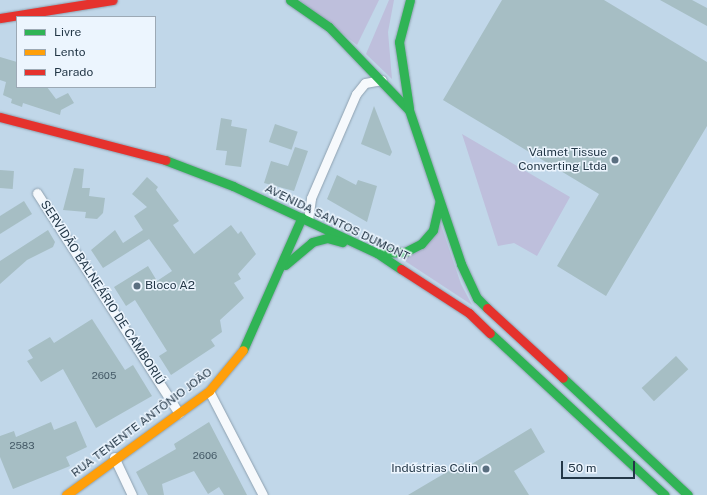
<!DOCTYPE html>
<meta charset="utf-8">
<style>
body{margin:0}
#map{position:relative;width:707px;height:495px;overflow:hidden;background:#c1d7e9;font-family:"Public Sans",sans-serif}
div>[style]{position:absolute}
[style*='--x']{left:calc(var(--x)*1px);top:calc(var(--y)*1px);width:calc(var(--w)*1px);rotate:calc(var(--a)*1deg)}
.green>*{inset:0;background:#bebfdc}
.building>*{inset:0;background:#a6bec4;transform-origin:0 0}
.roads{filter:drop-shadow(0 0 1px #8ea1b0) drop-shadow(0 0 1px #8ea1b0)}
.street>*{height:9px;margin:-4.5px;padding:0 4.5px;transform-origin:4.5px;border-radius:4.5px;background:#f6f9fc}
.fast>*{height:9px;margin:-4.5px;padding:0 4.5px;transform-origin:4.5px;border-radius:4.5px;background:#30b455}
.slow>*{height:9px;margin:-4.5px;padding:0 4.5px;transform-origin:4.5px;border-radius:4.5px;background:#ff9f0a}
.jam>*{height:9px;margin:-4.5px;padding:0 4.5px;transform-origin:4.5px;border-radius:4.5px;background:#e5322d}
.dots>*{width:11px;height:11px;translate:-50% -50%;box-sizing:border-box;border:2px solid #ecf5fe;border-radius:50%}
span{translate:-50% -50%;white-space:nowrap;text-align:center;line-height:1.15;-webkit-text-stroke:3px #ecf5fe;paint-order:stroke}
.number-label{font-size:10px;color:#445966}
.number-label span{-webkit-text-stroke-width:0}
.poi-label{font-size:12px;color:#233747}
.right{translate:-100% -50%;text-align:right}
.left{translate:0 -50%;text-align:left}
.street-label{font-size:12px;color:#233747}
.legend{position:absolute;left:16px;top:16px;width:140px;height:72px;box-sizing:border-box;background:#ecf5fe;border:1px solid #9ca9b5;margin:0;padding:5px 7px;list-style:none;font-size:12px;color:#233747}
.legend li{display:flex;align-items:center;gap:8px;height:20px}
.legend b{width:20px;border:1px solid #9ca9b5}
.scale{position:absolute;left:561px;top:461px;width:74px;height:18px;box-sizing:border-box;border:2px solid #233747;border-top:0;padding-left:5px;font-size:12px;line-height:14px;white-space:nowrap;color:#233747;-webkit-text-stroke:3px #ecf5fe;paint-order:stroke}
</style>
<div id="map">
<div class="green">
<div style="clip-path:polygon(299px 0,379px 0,357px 45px)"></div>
<div style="clip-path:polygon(389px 0,394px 0,388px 32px,392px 79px,366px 54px)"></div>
<div style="clip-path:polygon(462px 134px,570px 197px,537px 256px,514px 243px,498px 246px)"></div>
<div style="clip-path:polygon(441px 225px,461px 284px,472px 305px,399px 257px)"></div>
</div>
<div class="building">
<div style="clip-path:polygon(502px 0,604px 0,707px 62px,707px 126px,606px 296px,557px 266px,599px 194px,443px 100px)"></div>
<div style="clip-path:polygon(660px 0,692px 0,707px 8px,707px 26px)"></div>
<div style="clip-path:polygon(0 57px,17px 62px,17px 87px,47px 87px,56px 99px,68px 93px,74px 103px,61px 110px,60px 115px,23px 103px,22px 107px,11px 103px,12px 99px,3px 95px,6px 82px,0 80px)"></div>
<div style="clip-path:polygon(374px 106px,392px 152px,390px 156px,361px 144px)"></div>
<div style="clip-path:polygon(221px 118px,232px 120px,231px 126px,247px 129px,241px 167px,225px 165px,227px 151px,216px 150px)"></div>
<div style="left:275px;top:124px;width:24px;height:19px;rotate:19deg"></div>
<div style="clip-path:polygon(295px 147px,308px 151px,294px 191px,264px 183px,271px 161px,288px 166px)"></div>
<div style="clip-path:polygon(74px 168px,84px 169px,82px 188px,90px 188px,89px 196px,105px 198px,103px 213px,97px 219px,85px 218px,86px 212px,63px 210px)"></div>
<div style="left:0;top:170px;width:14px;height:18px;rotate:4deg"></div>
<div style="clip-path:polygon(337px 175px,356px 185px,358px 180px,377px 186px,367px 222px,327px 199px)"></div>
<div style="clip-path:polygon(147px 177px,158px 187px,156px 190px,179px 221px,173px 225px,194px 254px,231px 225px,238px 234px,241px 231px,256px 254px,238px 274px,241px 279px,234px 283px,244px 298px,220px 320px,222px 332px,211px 340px,215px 346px,171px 375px,159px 356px,167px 351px,135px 300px,126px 306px,114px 287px,148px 266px,157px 281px,172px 271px,149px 239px,103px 268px,91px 250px,115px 230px,123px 243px,143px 230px,134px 216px,147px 207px,132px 194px)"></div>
<div style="clip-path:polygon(24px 201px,32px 214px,0 234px,0 216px)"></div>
<div style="clip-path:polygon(48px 230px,55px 242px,53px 247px,27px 260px,0 284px,0 261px)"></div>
<div style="clip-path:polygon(92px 319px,125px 370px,133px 365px,152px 396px,96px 428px,63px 369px,41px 382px,27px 361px,33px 358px,28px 350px,50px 337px,54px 343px)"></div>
<div style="left:676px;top:356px;width:18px;height:47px;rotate:47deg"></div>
<div style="clip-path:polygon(76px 421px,87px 447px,66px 457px,70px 466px,13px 489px,0 457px,0 436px,14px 431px,16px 437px,51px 422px,54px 430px)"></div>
<div style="clip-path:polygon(209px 422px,247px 495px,224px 495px,219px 487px,208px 494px,194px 471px,162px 484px,164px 495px,148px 495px,136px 472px,176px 449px,174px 444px)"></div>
<div style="clip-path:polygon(531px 428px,545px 452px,514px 471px,529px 495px,408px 495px,462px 463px,465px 468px)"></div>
</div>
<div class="roads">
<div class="street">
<div style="--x:37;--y:193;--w:262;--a:57.2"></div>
<div style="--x:308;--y:220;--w:22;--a:-82"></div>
<div style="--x:311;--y:198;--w:113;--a:-66.6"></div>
<div style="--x:356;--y:94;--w:14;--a:-51"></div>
<div style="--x:365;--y:83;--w:17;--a:-10"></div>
<div style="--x:209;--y:391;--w:117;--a:62.6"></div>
<div style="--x:114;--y:457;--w:42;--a:64.7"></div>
</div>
<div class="fast">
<div style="--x:290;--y:0;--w:47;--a:34.7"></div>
<div style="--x:329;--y:27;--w:115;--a:46.1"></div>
<div style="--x:409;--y:110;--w:163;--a:71.3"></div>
<div style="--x:461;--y:264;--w:38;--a:65"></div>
<div style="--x:477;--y:298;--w:14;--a:45"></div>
<div style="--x:409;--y:108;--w:67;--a:-98.6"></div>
<div style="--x:399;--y:42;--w:43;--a:-75.3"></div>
<div style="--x:165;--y:160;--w:73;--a:20.9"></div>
<div style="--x:233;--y:186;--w:159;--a:25"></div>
<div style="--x:377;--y:253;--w:29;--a:34"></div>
<div style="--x:378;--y:253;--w:27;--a:-2"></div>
<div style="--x:405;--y:252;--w:18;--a:-27"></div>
<div style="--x:421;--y:244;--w:18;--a:-49"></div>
<div style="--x:433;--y:230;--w:28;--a:-77"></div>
<div style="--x:285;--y:265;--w:35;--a:-40"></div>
<div style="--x:312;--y:242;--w:16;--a:-15"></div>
<div style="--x:327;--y:238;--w:16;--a:15"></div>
<div style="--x:490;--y:333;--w:238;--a:42.8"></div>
<div style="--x:243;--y:350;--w:145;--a:-66.1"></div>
<div style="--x:563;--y:378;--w:171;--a:43.1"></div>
</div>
<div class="slow">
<div style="--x:66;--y:495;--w:177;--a:-36"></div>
<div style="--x:209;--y:391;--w:53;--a:-50.3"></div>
</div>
<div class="jam">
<div style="--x:0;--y:18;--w:114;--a:-9.1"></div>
<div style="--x:0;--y:117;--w:171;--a:14.6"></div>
<div style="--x:401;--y:269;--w:81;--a:32.9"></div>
<div style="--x:469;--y:313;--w:29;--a:44"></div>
<div style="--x:487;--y:308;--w:103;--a:42.6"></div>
</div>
</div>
<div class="dots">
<div style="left:615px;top:160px;background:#5a6f80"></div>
<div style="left:137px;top:286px;background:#5a6f80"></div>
<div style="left:486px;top:469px;background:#5a6f80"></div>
</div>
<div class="number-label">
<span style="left:104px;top:376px">2605</span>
<span style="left:22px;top:446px">2583</span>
<span style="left:205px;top:456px">2606</span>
</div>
<div class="poi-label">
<span class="right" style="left:607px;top:160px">Valmet Tissue<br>Converting Ltda</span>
<span class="left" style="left:145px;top:286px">Bloco A2</span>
<span class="right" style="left:478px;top:469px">Indústrias Colin</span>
</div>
<div class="street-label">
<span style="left:337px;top:223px;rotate:26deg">AVENIDA SANTOS DUMONT</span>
<span style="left:102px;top:293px;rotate:57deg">SERVIDÃO BALNEÁRIO DE CAMBORIÚ</span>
<span style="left:142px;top:423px;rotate:-37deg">RUA TENENTE ANTÔNIO JOÃO</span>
</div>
<ul class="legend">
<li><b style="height:5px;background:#30b455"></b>Livre</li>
<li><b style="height:5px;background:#ff9f0a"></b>Lento</li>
<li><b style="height:5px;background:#e5322d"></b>Parado</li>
</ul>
<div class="scale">50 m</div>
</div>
